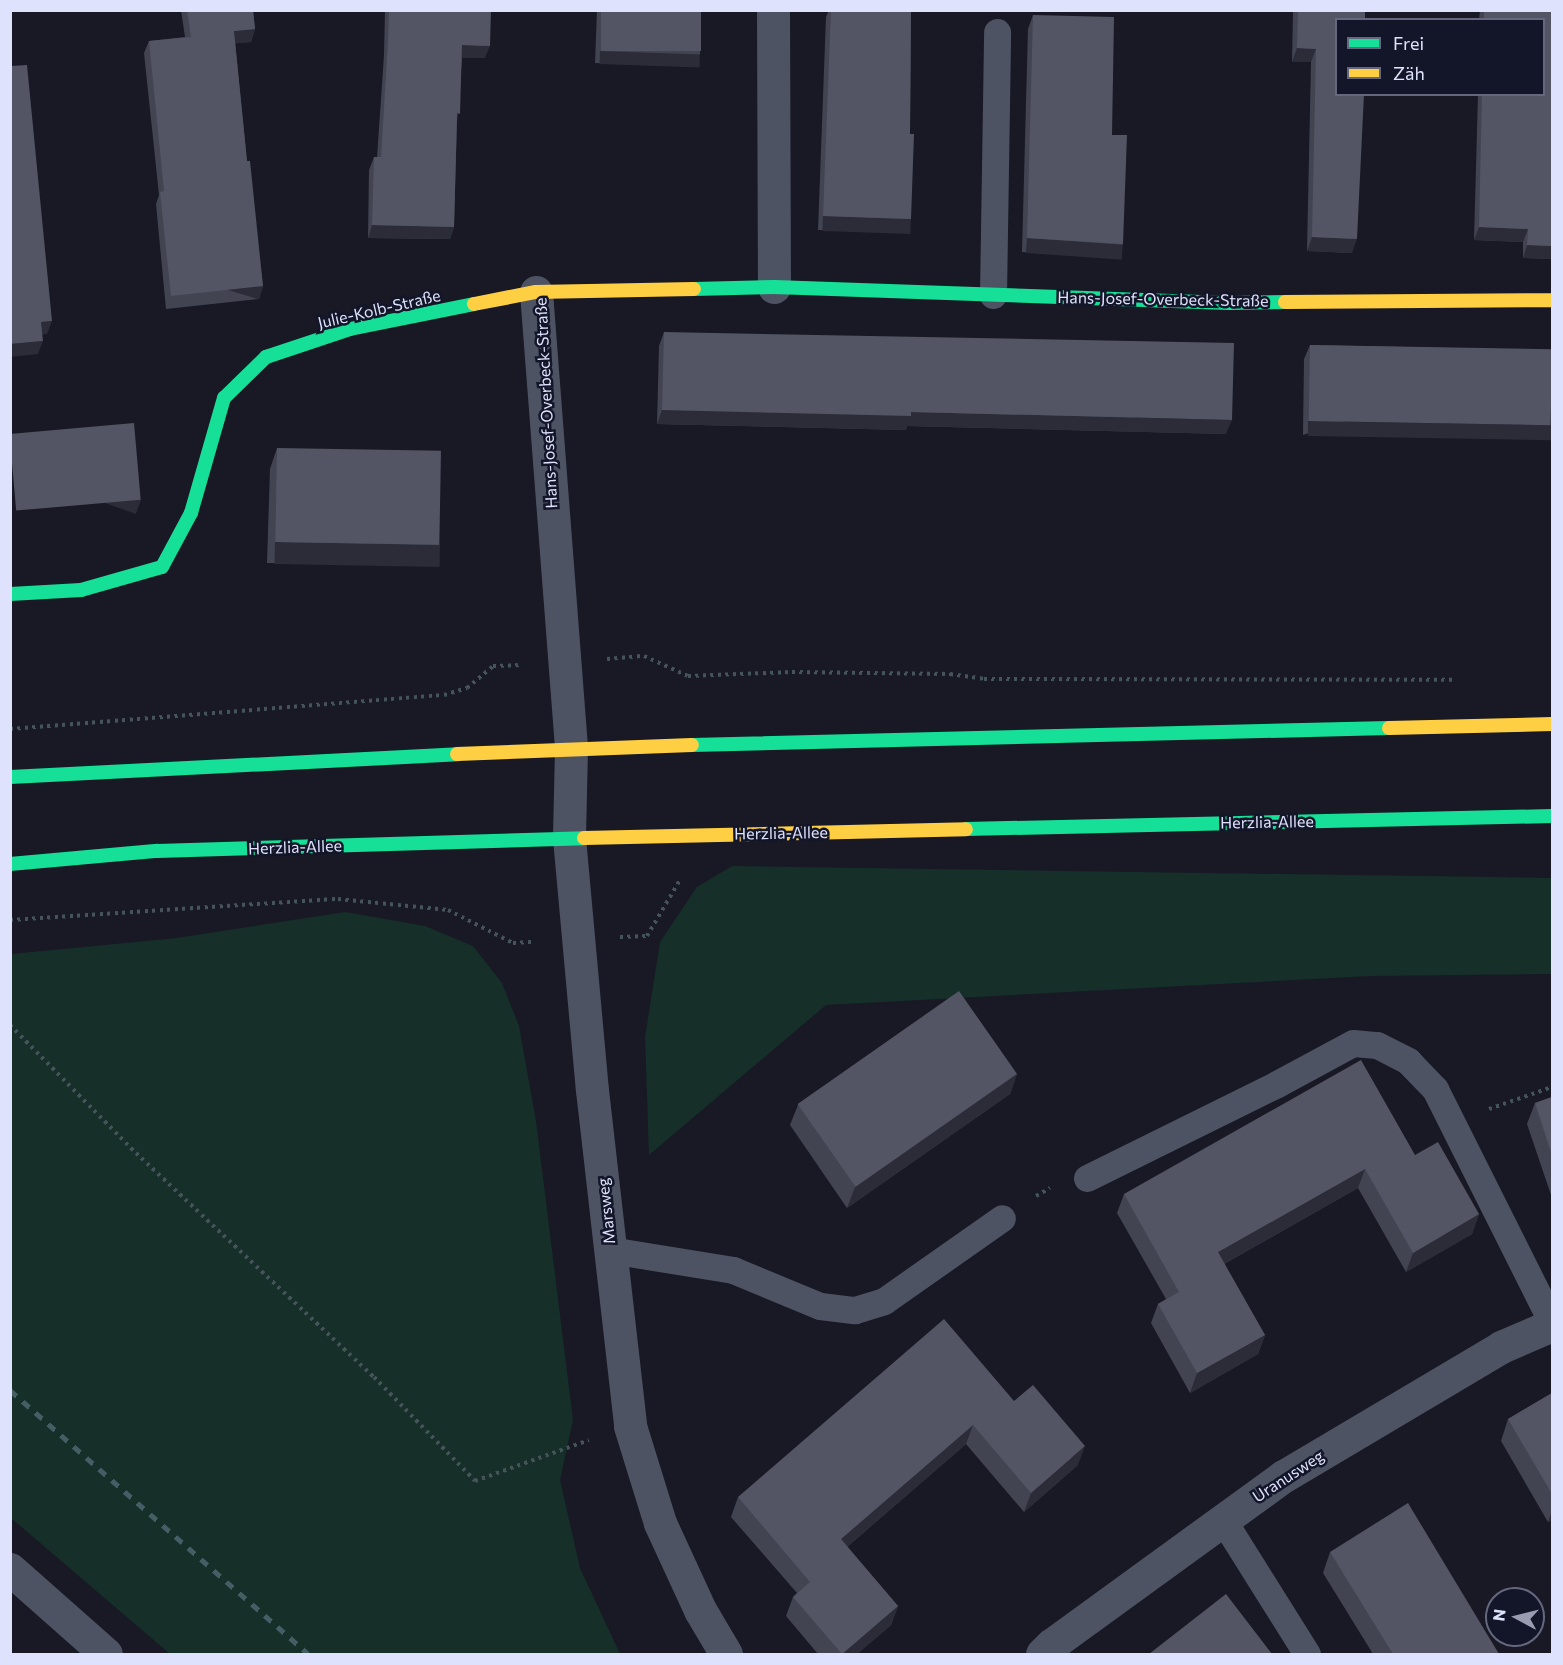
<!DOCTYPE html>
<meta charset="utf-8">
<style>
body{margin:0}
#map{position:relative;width:1563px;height:1665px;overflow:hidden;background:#181924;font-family:Commissioner,sans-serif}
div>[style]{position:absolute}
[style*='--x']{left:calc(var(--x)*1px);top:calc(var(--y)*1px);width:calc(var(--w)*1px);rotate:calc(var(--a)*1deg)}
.green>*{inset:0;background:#162f29}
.path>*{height:4px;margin-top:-2px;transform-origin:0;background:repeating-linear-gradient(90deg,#45545b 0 3px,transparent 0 7.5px)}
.lane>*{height:27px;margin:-13.5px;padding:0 13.5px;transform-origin:13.5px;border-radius:13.5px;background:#4e5364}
.street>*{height:33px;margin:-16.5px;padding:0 16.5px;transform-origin:16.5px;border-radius:16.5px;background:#4e5364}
.fast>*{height:14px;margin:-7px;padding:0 7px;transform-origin:7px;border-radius:7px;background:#16e098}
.slow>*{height:14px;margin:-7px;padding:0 7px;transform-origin:7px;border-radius:7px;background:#ffcf43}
.rail>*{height:4.5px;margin-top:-2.25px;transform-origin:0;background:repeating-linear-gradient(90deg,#455d64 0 9px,transparent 0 17px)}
.wall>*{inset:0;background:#434452}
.shaded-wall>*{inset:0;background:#2b2c38;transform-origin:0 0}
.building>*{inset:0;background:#535564;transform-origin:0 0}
span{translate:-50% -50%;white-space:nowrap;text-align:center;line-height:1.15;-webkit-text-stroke:5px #131529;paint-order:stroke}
.street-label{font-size:16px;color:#dee2fc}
.frame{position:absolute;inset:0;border:12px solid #dee2fc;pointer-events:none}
.legend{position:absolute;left:1335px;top:18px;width:210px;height:78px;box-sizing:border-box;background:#131529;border:2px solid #64677d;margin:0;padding:8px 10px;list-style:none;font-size:18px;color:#dee2fc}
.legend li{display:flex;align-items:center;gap:12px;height:30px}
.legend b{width:30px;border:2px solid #64677d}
.north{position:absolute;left:1485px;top:1587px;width:60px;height:60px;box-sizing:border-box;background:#131529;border:2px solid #64677d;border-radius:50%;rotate:277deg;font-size:16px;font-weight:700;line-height:24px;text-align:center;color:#dee2fc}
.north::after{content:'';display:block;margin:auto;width:21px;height:27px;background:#999cb0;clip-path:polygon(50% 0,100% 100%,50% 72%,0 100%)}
</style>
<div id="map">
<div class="green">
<div style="clip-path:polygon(732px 866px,1552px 878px,1552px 974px,1370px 976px,826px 1005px,649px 1155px,645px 1037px,660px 942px,697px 887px)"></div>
<div style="clip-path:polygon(345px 912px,425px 926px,473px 946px,502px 983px,519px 1026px,536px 1121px,573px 1420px,560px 1480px,580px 1568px,620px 1654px,170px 1654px,11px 1518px,11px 954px,177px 938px)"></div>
</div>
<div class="path">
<div style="--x:607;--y:659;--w:37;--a:-5"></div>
<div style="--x:644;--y:656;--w:48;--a:24.4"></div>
<div style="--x:688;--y:676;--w:104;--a:-2.2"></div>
<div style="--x:792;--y:672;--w:158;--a:0.7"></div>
<div style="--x:950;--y:674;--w:34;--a:8"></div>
<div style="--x:984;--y:679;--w:469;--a:0.1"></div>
<div style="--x:10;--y:729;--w:435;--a:-4.5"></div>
<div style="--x:444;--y:695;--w:24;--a:-17"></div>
<div style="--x:467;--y:688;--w:34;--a:-40"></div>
<div style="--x:493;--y:666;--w:29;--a:-2"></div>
<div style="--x:10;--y:920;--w:329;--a:-3.7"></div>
<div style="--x:338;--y:899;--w:111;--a:5.7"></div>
<div style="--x:448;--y:910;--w:73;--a:26.9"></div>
<div style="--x:513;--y:943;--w:22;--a:-3"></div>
<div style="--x:620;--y:937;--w:27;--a:-2"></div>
<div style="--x:647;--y:936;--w:67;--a:-59.6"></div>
<div style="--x:10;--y:1025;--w:180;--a:45.5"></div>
<div style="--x:136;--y:1153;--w:327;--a:43.3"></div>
<div style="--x:374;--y:1377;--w:145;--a:45.8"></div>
<div style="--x:475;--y:1481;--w:121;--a:-19.8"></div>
<div style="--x:1489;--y:1109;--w:67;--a:-19.2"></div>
<div style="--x:1036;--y:1196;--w:16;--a:-30"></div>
</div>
<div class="lane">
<div style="--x:993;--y:295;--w:263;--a:-89.1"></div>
<div style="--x:1087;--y:1178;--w:212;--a:-26.3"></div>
<div style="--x:1277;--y:1084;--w:86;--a:-28.3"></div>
<div style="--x:1353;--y:1043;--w:24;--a:5"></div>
<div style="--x:1377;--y:1045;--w:35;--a:27"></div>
<div style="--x:1408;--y:1061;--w:39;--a:46"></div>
<div style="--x:1435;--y:1089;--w:262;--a:63.4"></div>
<div style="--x:610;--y:1250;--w:125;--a:9.2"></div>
<div style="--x:733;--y:1270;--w:94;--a:22.5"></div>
<div style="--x:820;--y:1306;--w:35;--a:7"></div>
<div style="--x:855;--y:1310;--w:30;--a:-17"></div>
<div style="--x:884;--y:1301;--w:144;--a:-35.1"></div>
<div style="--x:1223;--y:1520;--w:158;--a:57.9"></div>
</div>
<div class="street">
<div style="--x:773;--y:10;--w:277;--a:89.8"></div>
<div style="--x:536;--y:292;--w:457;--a:85.6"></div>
<div style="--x:571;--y:748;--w:90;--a:91.3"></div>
<div style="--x:569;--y:838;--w:253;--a:84.8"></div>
<div style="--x:592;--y:1090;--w:338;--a:83.5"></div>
<div style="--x:630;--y:1426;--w:102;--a:72.8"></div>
<div style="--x:660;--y:1523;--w:96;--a:65.3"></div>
<div style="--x:700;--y:1610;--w:51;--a:59.4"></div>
<div style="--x:10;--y:1569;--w:128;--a:41.5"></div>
<div style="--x:1042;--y:1654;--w:13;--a:-45"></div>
<div style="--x:1051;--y:1645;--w:288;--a:-36"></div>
<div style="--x:1284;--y:1476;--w:252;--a:-30.7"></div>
<div style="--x:1501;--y:1347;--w:56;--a:-23.3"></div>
</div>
<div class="fast">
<div style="--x:694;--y:289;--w:80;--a:-1.4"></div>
<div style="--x:774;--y:287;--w:455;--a:2"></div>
<div style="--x:1229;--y:303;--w:56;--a:-1"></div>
<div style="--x:10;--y:594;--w:71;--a:-3.2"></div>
<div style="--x:81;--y:590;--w:84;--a:-15.9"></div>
<div style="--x:162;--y:567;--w:61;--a:-61.8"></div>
<div style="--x:191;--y:513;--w:120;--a:-74"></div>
<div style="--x:224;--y:398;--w:59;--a:-44.3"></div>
<div style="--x:266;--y:357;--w:89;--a:-18.4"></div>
<div style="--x:350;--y:329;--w:126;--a:-11.4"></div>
<div style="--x:692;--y:745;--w:697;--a:-1.4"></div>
<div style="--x:10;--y:777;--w:448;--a:-2.9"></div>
<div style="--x:966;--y:829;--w:586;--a:-1.27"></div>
<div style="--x:10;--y:864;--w:148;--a:-5.1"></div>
<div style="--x:157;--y:851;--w:427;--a:-1.7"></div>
</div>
<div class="slow">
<div style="--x:1285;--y:302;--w:267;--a:-0.4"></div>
<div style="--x:474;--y:304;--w:63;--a:-11"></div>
<div style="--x:536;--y:292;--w:158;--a:-1.1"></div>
<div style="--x:1389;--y:728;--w:163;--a:-1.4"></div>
<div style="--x:457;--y:754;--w:235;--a:-2.2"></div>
<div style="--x:584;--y:838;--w:382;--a:-1.3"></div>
</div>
<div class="rail">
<div style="--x:10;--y:1390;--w:398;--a:41.5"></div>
</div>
<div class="wall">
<div style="clip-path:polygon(181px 10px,253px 10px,255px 29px,251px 42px,235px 43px,247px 161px,263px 286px,259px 299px,166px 309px,156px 204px,159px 195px,144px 53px,149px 41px,185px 37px)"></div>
<div style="clip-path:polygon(385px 10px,491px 10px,485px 58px,462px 58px,457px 122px,454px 227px,450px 239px,368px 238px,369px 170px,374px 157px,377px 157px,384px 55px)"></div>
<div style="clip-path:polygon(597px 10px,701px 10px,700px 54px,695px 66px,595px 63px)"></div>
<div style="clip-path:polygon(829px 10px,911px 10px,910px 134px,911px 219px,906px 233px,818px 230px,826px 17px)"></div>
<div style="clip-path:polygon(1293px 10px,1365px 10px,1352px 253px,1307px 251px,1311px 62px,1292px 62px)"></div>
<div style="clip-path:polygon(1480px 10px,1552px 10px,1552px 259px,1523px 258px,1523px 242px,1474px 240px,1478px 94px,1544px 94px,1544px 20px,1479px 20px)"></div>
<div style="clip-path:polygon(1033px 15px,1112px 135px,1123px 244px,1117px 258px,1022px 252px,1028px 29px)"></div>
<div style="clip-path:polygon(664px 332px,1226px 434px,907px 426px,906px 430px,657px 424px,659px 346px)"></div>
<div style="clip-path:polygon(1310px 345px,1552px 350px,1303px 435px,1304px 359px)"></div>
<div style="clip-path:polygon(277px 448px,440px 545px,432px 566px,267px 563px,270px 469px)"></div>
<div style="clip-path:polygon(1017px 1074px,1010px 1094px,847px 1208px,790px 1125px,798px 1105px)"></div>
<div style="clip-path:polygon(1552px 1097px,1552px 1198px,1527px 1124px,1535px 1103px)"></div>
<div style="clip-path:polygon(1415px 1155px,1479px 1214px,1472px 1234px,1406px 1272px,1358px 1188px,1224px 1264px,1265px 1335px,1258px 1354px,1190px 1393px,1151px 1323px,1158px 1304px,1166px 1299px,1117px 1213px,1124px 1194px)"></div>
<div style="clip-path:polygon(1552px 1393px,1552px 1520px,1548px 1522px,1501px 1441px,1508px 1419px)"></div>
<div style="clip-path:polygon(1014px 1401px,1078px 1465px,1024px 1512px,966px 1444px,847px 1547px,898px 1606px,891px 1625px,857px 1654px,818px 1654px,786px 1616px,793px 1597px,797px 1593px,731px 1517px,738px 1497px)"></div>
<div style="clip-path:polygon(1330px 1552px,1499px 1654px,1373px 1654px,1323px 1573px)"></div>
</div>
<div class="shaded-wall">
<div style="clip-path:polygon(255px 29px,251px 42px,229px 44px,234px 31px)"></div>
<div style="clip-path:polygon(462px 45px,490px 46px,485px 58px,458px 58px)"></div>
<div style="clip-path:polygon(1297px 48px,1316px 49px,1311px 62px,1292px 62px)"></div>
<div style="left:600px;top:51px;width:100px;height:13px;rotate:2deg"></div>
<div style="left:823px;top:216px;width:88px;height:15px;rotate:2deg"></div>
<div style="clip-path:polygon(372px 225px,454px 227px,450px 239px,368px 238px)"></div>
<div style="clip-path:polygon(1479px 227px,1528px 229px,1523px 242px,1474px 240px)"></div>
<div style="clip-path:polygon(1312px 237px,1357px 239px,1352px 253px,1307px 251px)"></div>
<div style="left:1027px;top:238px;width:96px;height:15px;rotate:4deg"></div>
<div style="clip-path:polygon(1527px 245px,1552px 246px,1552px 259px,1523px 258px)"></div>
<div style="left:263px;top:286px;width:14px;height:93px;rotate:107deg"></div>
<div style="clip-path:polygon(52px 321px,47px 334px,37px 335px,41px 322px)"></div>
<div style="clip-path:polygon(43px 341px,38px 354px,10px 357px,10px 344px)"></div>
<div style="clip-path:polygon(662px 410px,911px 412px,1232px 420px,1226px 434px,907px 426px,906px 430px,657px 424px)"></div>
<div style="left:1308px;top:421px;width:244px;height:15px;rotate:1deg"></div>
<div style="left:141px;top:500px;width:15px;height:132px;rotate:110deg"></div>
<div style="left:275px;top:542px;width:165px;height:22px;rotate:1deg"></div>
<div style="clip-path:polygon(1017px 1074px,1010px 1094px,847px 1208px,855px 1187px)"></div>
<div style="clip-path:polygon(1365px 1169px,1358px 1188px,1211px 1271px,1218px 1252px)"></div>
<div style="clip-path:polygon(1479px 1214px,1472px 1234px,1406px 1272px,1413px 1253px)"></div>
<div style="clip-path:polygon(1265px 1335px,1258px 1354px,1190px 1393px,1197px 1373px)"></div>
<div style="clip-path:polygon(973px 1425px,966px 1444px,834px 1558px,841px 1539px)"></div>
<div style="clip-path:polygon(1085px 1446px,1078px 1465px,1024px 1512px,1031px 1493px)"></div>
<div style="clip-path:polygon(1552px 1511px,1552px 1520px,1548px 1522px)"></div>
<div style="clip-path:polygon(898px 1606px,891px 1625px,857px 1654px,842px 1654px)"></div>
</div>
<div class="building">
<div style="clip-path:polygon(187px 10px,253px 10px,255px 29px,234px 31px,247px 161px,250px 161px,263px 286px,171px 296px,160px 192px,164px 191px,149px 41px,191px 37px)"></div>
<div style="clip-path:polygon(389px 10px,491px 10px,490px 46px,462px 45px,460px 114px,457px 113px,454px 227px,372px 225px,374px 157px,381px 157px,388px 42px)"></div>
<div style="left:601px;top:10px;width:100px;height:41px"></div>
<div style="clip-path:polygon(831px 10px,911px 10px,910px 134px,914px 134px,911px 219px,823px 216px)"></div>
<div style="clip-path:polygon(1298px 10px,1365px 10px,1365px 20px,1336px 20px,1336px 94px,1364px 94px,1357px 239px,1312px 237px,1316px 49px,1297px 48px)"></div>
<div style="clip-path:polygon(1484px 10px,1552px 10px,1552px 246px,1527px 245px,1528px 229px,1479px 227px,1482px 94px,1544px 94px,1544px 20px,1484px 20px)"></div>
<div style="clip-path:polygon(1033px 15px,1114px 17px,1112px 135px,1127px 135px,1123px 244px,1027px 238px)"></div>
<div style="clip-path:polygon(10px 62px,11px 66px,27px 65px,52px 321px,41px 322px,43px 341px,10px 344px)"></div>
<div style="clip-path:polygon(664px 332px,1234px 343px,1232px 420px,911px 412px,911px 416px,662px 410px)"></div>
<div style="left:1310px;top:345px;width:242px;height:76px;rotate:1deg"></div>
<div style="left:134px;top:423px;width:77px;height:125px;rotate:85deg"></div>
<div style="left:277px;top:448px;width:164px;height:94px;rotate:1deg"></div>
<div style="left:959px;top:991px;width:101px;height:197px;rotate:55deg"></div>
<div style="clip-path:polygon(1361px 1060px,1415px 1155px,1438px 1142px,1479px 1214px,1413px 1253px,1365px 1169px,1218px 1252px,1265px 1335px,1197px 1373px,1158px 1304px,1179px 1292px,1124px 1194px)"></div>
<div style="clip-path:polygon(1552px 1097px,1552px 1155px,1535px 1103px)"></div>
<div style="clip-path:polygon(944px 1319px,1014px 1401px,1033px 1385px,1085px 1446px,1031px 1493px,973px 1425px,841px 1539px,898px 1606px,842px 1654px,793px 1597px,810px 1582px,738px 1497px)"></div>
<div style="clip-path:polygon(1552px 1393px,1552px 1494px,1508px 1419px)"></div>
<div style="clip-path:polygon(1408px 1503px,1499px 1654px,1393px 1654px,1330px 1552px)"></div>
<div style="clip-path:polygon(1226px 1594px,1272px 1654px,1149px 1654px)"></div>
</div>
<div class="street-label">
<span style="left:1163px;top:299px;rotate:1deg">Hans-Josef-Overbeck-Straße</span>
<span style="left:379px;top:309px;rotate:-13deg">Julie-Kolb-Straße</span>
<span style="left:546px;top:403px;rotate:-93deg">Hans-Josef-Overbeck-Straße</span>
<span style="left:1267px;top:822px;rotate:-1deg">Herzlia-Allee</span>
<span style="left:781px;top:833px;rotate:-1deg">Herzlia-Allee</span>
<span style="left:295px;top:847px;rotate:-2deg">Herzlia-Allee</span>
<span style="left:606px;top:1211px;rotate:-96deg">Marsweg</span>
<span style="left:1288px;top:1476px;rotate:-33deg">Uranusweg</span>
</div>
<div class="frame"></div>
<ul class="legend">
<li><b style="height:8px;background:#16e098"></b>Frei</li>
<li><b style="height:8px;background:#ffcf43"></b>Zäh</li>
</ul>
<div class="north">N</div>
</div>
